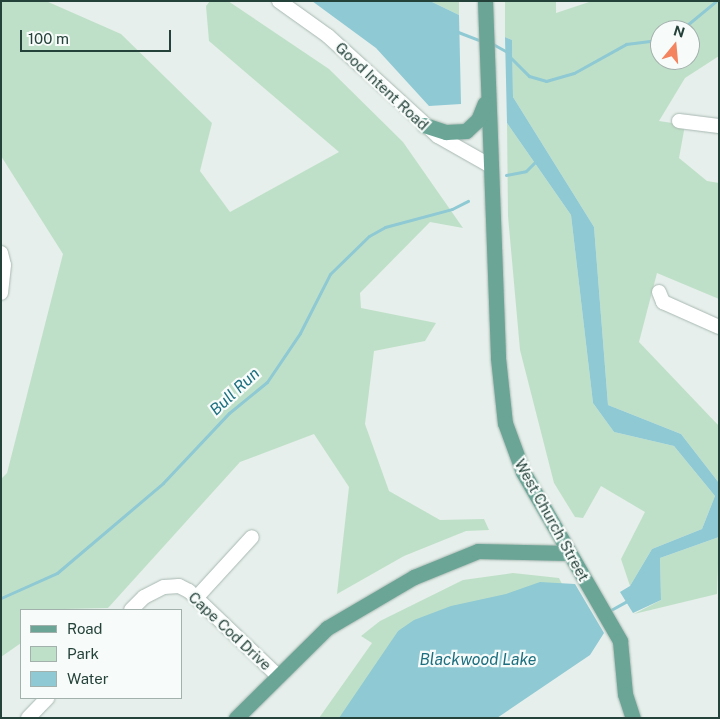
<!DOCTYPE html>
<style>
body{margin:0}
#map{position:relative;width:720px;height:719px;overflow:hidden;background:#e6efeb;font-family:"Public Sans",sans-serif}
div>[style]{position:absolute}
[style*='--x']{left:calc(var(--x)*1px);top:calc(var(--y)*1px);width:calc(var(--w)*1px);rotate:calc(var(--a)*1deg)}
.green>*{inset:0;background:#bfe0c8}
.water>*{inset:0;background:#8ec9d4}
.stream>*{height:3px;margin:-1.5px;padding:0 1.5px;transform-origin:1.5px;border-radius:1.5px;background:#8ec9d4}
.roads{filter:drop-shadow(0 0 1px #a8b8b2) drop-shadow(0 0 1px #a8b8b2)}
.minor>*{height:14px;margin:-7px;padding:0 7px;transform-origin:7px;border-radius:7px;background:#fff}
.major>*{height:15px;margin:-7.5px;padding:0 7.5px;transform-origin:7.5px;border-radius:7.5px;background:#6aa596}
span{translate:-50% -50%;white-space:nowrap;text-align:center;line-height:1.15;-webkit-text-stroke:4.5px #f7fbf9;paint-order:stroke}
.street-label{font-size:15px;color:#24423a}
.water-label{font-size:16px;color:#1c6f80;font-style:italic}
.frame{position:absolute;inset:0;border:2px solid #24423a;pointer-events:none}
.legend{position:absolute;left:20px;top:609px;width:162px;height:90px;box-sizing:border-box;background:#f7fbf9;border:1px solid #a3b1ad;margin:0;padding:6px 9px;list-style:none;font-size:15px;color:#24423a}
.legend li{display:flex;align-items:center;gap:10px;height:25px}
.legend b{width:25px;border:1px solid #a3b1ad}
.north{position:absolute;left:650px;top:20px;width:50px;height:50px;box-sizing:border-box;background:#f7fbf9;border:1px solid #a3b1ad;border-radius:50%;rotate:17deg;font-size:14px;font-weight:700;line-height:20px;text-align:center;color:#24423a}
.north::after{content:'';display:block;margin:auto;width:18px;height:22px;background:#f4845f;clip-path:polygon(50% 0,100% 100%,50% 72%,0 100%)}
.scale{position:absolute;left:20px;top:30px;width:151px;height:22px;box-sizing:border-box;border:2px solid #24423a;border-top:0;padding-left:6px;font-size:15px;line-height:18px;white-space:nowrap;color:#24423a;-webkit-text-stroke:4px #f7fbf9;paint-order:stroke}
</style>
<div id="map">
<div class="green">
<div style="clip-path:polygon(1px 1px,46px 1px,121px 34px,212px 123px,200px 171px,230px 212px,339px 152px,209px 41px,206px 6px,210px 1px,228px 1px,329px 69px,403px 142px,463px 228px,430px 222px,360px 293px,361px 308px,436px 323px,425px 341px,374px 351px,365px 424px,389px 491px,440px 520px,484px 519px,489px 530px,466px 531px,404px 556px,337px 594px,349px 487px,314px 434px,240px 462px,108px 608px,21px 610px,21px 643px,1px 657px,1px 479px,7px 473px,63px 254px,1px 156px)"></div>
<div style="clip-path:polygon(430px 1px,459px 1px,459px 15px)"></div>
<div style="clip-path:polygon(evenodd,505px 1px,556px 1px,556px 13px,592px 1px,719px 1px,719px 56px,685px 78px,659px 121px,685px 125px,679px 158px,707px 181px,719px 183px,719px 299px,657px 273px,639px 342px,719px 426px,719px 483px,681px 434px,608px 405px,594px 227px,513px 97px,512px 40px,505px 37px,505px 1px,660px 30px,690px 30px,690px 60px,660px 60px,660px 30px)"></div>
<div style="clip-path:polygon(507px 123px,571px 215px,593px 403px,614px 432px,674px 446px,715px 496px,702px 529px,652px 549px,630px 586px,621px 559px,645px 512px,601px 486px,583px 518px,575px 517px,554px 483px,520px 350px,508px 216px)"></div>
<div style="clip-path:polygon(719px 537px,717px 594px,634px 614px,661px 600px,660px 558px)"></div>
<div style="clip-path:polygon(513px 573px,559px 578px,563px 586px,398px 631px,343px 718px,319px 718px,372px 643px,361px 636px,380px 621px,463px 580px)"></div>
</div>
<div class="water">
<div style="clip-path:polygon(312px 1px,430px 1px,459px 15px,461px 104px,429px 106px,376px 48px)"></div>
<div style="clip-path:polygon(505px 37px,512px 40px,513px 97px,594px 227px,608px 405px,681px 434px,719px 483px,719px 537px,660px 558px,661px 600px,633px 613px,620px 592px,630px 586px,652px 549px,702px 529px,715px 496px,674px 446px,614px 432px,593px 403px,571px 215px,507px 123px)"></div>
<div style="clip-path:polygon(540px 582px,575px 584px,604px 633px,590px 655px,522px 701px,497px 718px,339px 718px,398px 631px,414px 620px,451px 606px,506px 594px)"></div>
</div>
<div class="stream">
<div style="--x:681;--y:30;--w:45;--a:-39.6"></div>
<div style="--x:458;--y:32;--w:26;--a:21"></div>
<div style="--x:491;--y:43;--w:18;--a:29"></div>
<div style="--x:510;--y:57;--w:27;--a:45"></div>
<div style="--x:529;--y:76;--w:18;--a:16"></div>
<div style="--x:546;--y:81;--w:29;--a:-16"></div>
<div style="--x:574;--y:73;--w:60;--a:-29.1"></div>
<div style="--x:626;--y:44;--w:34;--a:-7"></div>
<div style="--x:506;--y:175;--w:20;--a:-11"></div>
<div style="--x:526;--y:171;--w:14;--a:-45"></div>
<div style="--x:1;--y:598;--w:61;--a:-24.1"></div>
<div style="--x:57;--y:573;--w:139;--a:-40.3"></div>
<div style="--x:163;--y:483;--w:96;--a:-46.7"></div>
<div style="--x:229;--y:413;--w:49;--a:-39.2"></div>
<div style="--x:267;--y:382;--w:59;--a:-56"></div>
<div style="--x:300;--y:333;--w:66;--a:-63"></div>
<div style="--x:330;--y:274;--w:54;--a:-44.3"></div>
<div style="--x:369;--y:236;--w:18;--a:-29"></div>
<div style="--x:385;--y:227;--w:69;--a:-15"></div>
<div style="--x:452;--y:209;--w:18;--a:-27"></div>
<div style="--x:609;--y:611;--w:23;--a:-29"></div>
</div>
<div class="roads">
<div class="minor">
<div style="--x:279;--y:1;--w:60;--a:35.5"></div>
<div style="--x:328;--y:36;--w:149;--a:42.3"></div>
<div style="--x:438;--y:136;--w:59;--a:29.6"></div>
<div style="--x:679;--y:121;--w:40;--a:7.1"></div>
<div style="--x:1;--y:253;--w:12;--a:76"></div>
<div style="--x:4;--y:265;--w:28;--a:96"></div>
<div style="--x:659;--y:292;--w:11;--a:68"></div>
<div style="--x:663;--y:302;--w:61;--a:24.1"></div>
<div style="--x:197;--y:597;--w:81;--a:-47.5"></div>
<div style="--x:131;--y:610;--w:18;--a:-45"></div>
<div style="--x:144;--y:597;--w:22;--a:-27"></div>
<div style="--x:164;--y:587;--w:15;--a:-4"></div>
<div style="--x:179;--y:586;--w:11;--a:27"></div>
<div style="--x:189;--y:591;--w:122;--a:43.7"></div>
<div style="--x:28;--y:718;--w:28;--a:-46"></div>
</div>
<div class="major">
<div style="--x:485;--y:1;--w:357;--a:87.9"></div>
<div style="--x:498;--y:358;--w:65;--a:83.9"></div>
<div style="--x:505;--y:423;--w:52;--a:69.8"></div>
<div style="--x:523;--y:472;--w:195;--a:60.1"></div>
<div style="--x:620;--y:641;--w:53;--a:84.6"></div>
<div style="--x:625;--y:694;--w:25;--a:72"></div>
<div style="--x:424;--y:125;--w:23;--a:18"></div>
<div style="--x:446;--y:132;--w:20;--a:-3"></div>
<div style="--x:466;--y:131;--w:16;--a:-43"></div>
<div style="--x:478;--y:120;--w:18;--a:-68"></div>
<div style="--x:236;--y:718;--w:128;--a:-44.7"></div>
<div style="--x:327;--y:628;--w:101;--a:-30.4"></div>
<div style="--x:414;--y:577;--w:69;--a:-22.1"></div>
<div style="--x:478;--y:551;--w:91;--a:1.3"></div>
</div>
</div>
<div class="street-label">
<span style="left:382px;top:86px;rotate:43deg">Good Intent Road</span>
<span style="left:552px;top:520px;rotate:61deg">West Church Street</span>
<span style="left:230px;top:631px;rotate:43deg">Cape Cod Drive</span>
</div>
<div class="water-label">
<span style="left:235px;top:392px;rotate:-43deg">Bull Run</span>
<span style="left:478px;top:660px">Blackwood Lake</span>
</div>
<div class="frame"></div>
<ul class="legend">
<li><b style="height:6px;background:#6aa596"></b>Road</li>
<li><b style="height:14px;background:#bfe0c8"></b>Park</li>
<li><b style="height:14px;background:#8ec9d4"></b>Water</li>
</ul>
<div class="north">N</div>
<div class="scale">100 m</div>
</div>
